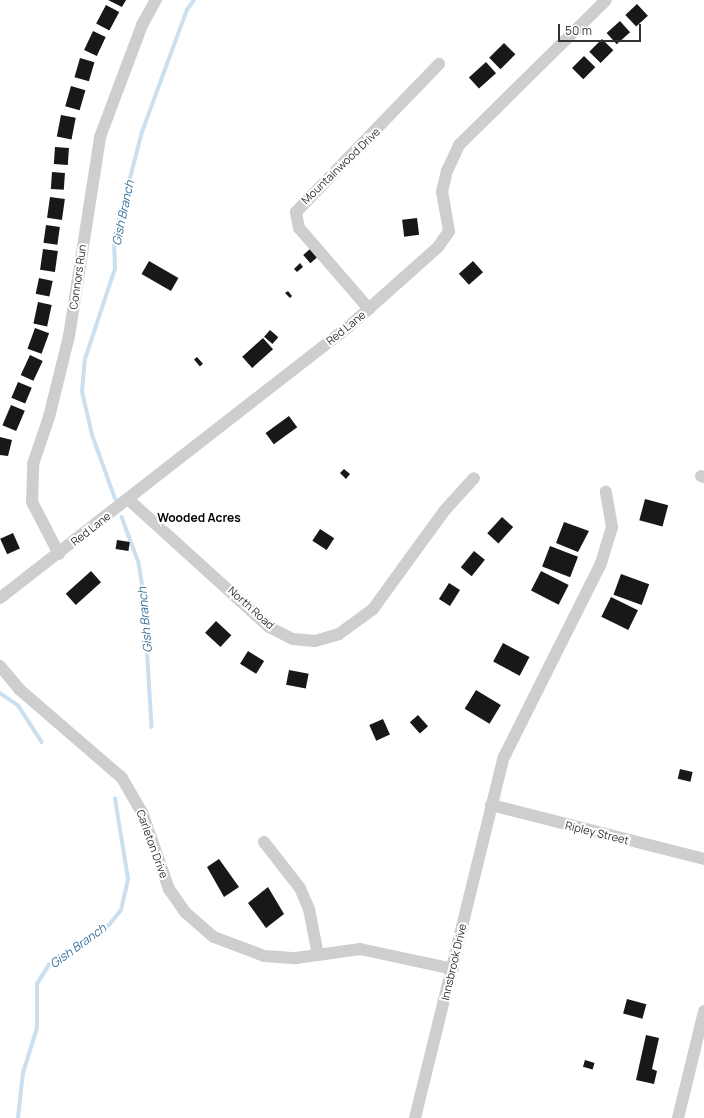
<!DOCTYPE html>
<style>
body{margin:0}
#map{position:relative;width:704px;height:1118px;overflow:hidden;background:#fff;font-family:Manrope,sans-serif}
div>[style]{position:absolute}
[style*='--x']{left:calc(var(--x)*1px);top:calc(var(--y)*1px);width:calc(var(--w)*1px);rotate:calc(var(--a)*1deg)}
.stream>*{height:3.5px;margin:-1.75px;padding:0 1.75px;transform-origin:1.75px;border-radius:1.75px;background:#cae0f0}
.building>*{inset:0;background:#181818;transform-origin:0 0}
.street>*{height:12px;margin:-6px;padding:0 6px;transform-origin:6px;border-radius:6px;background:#cecece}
span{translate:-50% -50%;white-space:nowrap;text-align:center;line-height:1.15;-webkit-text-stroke:4px #fff;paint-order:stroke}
.street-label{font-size:11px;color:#313131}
.water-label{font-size:12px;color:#37719c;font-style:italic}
.neighbourhood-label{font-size:12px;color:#000;font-weight:700}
.scale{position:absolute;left:558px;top:24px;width:83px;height:18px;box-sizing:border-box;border:2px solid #313131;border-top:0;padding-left:5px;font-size:12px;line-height:14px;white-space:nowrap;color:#313131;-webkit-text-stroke:3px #fff;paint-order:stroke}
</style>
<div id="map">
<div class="stream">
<div style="--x:115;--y:499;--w:68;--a:-109.8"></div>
<div style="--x:92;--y:435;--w:44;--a:-103.1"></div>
<div style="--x:82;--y:392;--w:33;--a:-85"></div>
<div style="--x:85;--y:359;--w:95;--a:-71.6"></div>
<div style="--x:115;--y:269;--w:29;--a:-92"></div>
<div style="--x:114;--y:240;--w:112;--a:-75.5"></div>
<div style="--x:142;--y:132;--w:130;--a:-69.8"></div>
<div style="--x:187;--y:10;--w:12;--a:-55"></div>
<div style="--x:122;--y:517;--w:49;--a:69.7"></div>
<div style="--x:139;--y:563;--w:30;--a:81"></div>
<div style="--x:144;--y:593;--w:134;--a:86.6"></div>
<div style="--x:0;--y:693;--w:22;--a:34"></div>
<div style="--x:18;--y:705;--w:44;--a:57"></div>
<div style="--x:18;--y:1118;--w:45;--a:-83.7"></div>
<div style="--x:23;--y:1073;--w:47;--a:-72.7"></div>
<div style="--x:37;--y:1028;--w:44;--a:-90"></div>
<div style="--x:37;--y:984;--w:22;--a:-58"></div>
<div style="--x:49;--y:965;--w:72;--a:-33.7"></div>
<div style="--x:109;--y:925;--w:19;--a:-51"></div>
<div style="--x:121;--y:910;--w:32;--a:-77"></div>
<div style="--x:128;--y:879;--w:81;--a:-99.2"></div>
</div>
<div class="building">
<div style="clip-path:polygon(108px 0,126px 0,122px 7px)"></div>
<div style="left:637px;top:4px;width:16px;height:16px;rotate:47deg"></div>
<div style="left:106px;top:5px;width:15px;height:21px;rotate:28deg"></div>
<div style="left:620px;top:21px;width:15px;height:18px;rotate:48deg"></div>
<div style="left:93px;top:31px;width:14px;height:21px;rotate:25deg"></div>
<div style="left:602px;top:39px;width:16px;height:18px;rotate:45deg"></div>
<div style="left:504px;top:43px;width:16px;height:21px;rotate:45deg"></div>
<div style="left:584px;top:56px;width:16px;height:17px;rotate:45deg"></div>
<div style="left:80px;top:58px;width:15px;height:20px;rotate:16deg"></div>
<div style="left:486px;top:62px;width:15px;height:23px;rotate:48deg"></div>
<div style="left:71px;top:86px;width:15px;height:21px;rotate:16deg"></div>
<div style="left:61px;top:115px;width:15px;height:22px;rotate:11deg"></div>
<div style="left:55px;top:147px;width:14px;height:17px;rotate:4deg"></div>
<div style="left:52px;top:172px;width:13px;height:17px;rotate:4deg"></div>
<div style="left:50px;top:197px;width:15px;height:21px;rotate:8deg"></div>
<div style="left:417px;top:218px;width:17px;height:15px;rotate:83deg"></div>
<div style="left:46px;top:225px;width:14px;height:18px;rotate:8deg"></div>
<div style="left:43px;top:249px;width:15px;height:21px;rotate:8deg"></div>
<div style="left:310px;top:249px;width:11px;height:9px;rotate:49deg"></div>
<div style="left:149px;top:261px;width:34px;height:15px;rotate:30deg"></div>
<div style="left:473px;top:261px;width:15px;height:19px;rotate:48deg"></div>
<div style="clip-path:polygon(300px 263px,303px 267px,297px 272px,294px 269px)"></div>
<div style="left:39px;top:278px;width:14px;height:16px;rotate:12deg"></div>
<div style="clip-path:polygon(288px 291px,292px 296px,290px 298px,285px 293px)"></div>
<div style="left:38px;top:302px;width:14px;height:22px;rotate:12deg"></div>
<div style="left:35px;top:328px;width:15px;height:22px;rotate:20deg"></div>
<div style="left:270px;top:330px;width:11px;height:9px;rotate:41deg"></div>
<div style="left:263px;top:338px;width:15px;height:28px;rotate:48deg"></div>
<div style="left:30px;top:355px;width:14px;height:22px;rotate:25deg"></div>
<div style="left:197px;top:357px;width:9px;height:4px;rotate:49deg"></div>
<div style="left:18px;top:382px;width:15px;height:17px;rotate:23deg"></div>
<div style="left:11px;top:405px;width:15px;height:22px;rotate:23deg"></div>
<div style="left:289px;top:416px;width:14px;height:29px;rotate:54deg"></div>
<div style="clip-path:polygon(0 437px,12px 440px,8px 456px,0 455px)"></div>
<div style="clip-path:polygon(344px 469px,350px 474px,346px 479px,340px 473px)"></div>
<div style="left:645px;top:499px;width:24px;height:22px;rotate:15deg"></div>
<div style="left:502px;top:517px;width:15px;height:22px;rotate:42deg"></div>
<div style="clip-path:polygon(564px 522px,589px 531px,578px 552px,556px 543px)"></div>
<div style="left:320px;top:529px;width:17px;height:14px;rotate:33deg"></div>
<div style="left:13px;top:533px;width:17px;height:14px;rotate:66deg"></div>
<div style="left:117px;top:540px;width:13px;height:9px;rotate:9deg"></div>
<div style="left:550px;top:546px;width:30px;height:22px;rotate:21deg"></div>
<div style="left:474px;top:551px;width:14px;height:21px;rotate:39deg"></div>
<div style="left:91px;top:571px;width:15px;height:34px;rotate:48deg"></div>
<div style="left:541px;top:571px;width:31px;height:22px;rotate:27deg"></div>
<div style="left:621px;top:574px;width:30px;height:22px;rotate:20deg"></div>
<div style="left:449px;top:583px;width:13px;height:19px;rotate:32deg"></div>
<div style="left:611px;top:597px;width:30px;height:22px;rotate:26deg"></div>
<div style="left:216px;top:621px;width:21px;height:16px;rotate:43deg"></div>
<div style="left:503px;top:643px;width:30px;height:21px;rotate:28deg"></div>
<div style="left:248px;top:651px;width:19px;height:15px;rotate:32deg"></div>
<div style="left:289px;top:670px;width:20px;height:15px;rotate:11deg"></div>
<div style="left:476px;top:690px;width:29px;height:22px;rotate:31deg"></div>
<div style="left:418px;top:715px;width:15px;height:11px;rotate:48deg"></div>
<div style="left:383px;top:719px;width:17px;height:15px;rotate:66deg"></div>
<div style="left:680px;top:769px;width:13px;height:10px;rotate:13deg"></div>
<div style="clip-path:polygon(219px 859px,239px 887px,224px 897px,207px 867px)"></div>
<div style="clip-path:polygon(268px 887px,284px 914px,266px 928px,248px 903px)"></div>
<div style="left:627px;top:999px;width:20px;height:15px;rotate:15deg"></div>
<div style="clip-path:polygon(646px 1035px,659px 1038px,652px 1069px,657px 1071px,654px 1084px,636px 1080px)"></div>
<div style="left:585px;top:1060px;width:10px;height:7px;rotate:17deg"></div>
</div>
<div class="street">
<div style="--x:369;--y:309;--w:107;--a:-130.8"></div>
<div style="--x:299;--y:228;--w:16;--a:-101"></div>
<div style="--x:296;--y:212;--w:206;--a:-46"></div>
<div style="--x:701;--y:476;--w:3;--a:18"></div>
<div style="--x:129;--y:500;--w:189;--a:42.2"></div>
<div style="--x:269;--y:627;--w:27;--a:27"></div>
<div style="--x:293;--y:639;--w:22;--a:5"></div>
<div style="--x:315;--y:641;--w:25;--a:-16"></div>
<div style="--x:339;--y:634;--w:42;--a:-36.3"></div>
<div style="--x:373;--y:609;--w:122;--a:-54"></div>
<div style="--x:445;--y:510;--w:43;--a:-47.8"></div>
<div style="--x:59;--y:554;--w:59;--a:-117.4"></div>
<div style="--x:32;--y:502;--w:38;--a:-88"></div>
<div style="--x:33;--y:464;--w:50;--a:-71.2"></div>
<div style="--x:49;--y:417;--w:83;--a:-76.1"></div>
<div style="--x:69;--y:336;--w:201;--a:-81.1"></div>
<div style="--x:100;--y:137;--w:120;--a:-69.4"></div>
<div style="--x:142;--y:25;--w:29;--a:-61"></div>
<div style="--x:0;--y:598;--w:438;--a:-37.9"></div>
<div style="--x:346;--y:329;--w:123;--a:-41.7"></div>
<div style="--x:438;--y:247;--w:19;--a:-55"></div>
<div style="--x:449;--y:231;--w:40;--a:-100"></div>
<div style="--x:442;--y:192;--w:22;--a:-77"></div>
<div style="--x:447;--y:171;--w:29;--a:-65"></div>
<div style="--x:459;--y:145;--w:206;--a:-44.6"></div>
<div style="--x:0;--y:666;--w:30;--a:50"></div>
<div style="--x:19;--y:689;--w:136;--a:40.8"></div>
<div style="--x:122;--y:778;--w:39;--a:60"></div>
<div style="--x:142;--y:812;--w:82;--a:70.7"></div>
<div style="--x:169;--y:889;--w:29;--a:55"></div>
<div style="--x:186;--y:913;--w:37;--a:41"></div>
<div style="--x:214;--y:937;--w:53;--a:20.8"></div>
<div style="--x:264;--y:956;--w:32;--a:4"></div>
<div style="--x:296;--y:958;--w:65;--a:-8"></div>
<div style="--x:360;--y:949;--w:95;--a:12.1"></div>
<div style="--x:491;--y:805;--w:220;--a:14.2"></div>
<div style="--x:264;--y:842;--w:58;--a:52"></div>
<div style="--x:300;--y:888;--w:23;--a:67"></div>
<div style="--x:309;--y:909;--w:47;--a:78.9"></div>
<div style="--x:415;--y:1118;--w:372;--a:-76.2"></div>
<div style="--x:504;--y:757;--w:217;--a:-63.4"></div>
<div style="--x:601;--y:563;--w:38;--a:-73"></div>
<div style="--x:612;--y:527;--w:36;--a:-100"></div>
<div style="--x:678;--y:1118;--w:110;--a:-76.3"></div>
</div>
<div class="street-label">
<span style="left:341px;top:166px;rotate:-44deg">Mountainwood Drive</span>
<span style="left:78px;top:277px;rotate:-82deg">Connors Run</span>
<span style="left:346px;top:328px;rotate:-39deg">Red Lane</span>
<span style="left:91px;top:529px;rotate:-38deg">Red Lane</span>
<span style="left:251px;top:608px;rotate:42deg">North Road</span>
<span style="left:597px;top:833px;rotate:14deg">Ripley Street</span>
<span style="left:152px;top:844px;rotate:70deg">Carleton Drive</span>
<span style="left:454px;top:962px;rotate:-77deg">Innsbrook Drive</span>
</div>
<div class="water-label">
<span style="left:123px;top:213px;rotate:-78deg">Gish Branch</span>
<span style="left:145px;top:620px;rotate:-95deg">Gish Branch</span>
<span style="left:78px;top:946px;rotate:-36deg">Gish Branch</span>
</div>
<div class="neighbourhood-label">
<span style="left:199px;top:518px">Wooded Acres</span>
</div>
<div class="scale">50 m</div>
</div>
